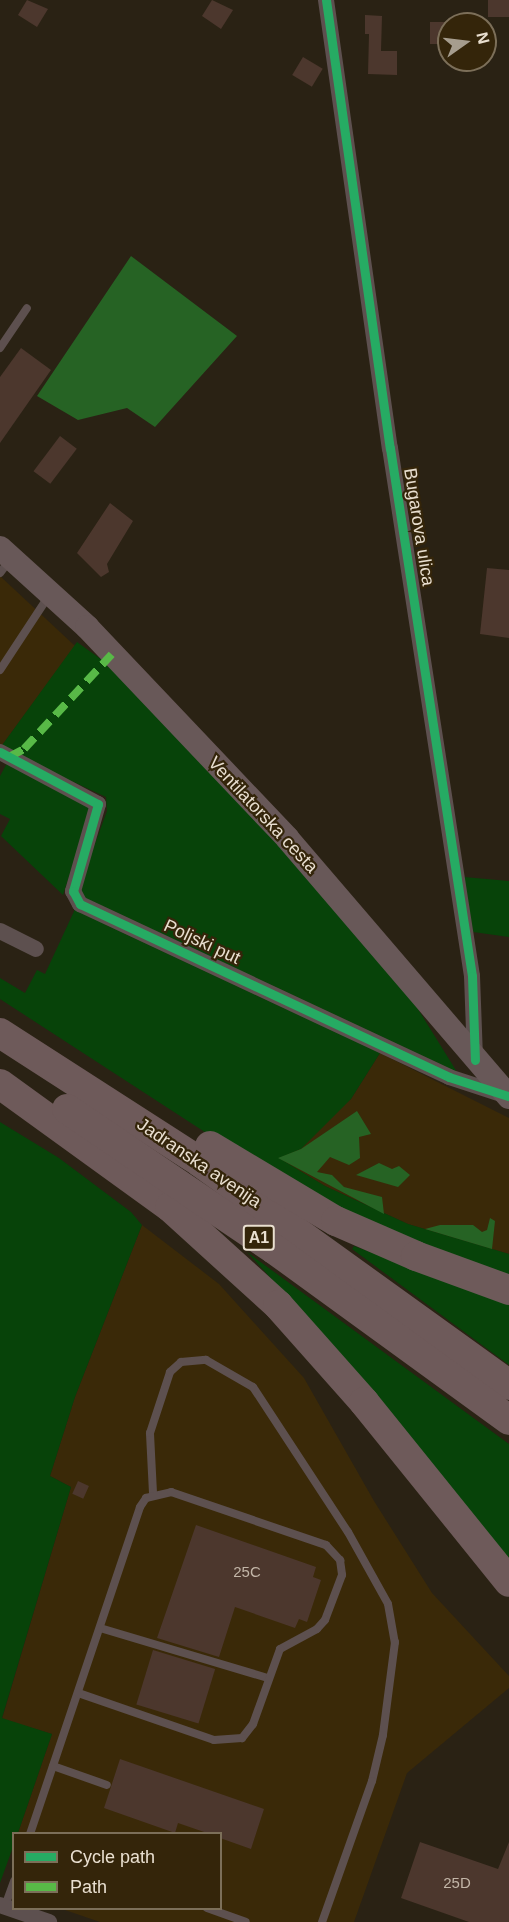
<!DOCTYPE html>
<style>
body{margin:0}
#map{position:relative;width:509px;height:1922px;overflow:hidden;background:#2a2214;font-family:Arial,sans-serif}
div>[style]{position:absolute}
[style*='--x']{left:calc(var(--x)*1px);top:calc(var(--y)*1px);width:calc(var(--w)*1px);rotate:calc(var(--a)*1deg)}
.built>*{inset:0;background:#3a2908}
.green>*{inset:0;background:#074309}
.forest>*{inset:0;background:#266324}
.building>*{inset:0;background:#4c372d;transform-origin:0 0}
.lane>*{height:8px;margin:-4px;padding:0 4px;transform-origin:4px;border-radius:4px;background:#5d504f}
.street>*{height:16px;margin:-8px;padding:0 8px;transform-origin:8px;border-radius:8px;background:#5d504f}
.secondary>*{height:24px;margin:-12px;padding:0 12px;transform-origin:12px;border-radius:12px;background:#685858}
.highway>*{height:30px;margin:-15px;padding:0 15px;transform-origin:15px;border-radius:15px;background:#6e5a5a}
.quiet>*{height:8px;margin-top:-4px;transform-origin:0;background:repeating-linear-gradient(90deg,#58b947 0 15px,transparent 0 23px)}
.cycleway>*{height:9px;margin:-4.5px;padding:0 4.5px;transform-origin:4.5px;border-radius:4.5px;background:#26ab63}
span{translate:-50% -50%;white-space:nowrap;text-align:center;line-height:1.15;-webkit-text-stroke:4.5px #34250a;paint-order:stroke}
.number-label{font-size:15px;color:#c2b5a7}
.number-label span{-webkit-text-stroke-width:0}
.shield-label span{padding:2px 4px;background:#34250a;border:2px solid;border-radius:4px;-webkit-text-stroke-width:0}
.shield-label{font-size:16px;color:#e9dfd0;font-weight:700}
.street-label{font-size:18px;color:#e9dfd0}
.legend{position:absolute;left:12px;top:1832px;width:210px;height:78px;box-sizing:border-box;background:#34250a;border:2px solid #7c6f59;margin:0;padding:8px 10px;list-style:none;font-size:18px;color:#e9dfd0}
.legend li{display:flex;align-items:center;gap:12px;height:30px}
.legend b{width:30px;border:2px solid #7c6f59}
.north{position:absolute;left:437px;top:12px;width:60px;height:60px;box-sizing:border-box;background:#34250a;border:2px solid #7c6f59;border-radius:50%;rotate:76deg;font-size:16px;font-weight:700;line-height:24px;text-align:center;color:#e9dfd0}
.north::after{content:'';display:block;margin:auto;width:21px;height:27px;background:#a69d8e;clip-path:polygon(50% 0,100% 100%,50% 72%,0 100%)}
</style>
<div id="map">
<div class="built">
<div style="clip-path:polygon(0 576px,75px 646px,0 748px)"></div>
<div style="clip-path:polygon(380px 1053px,509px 1118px,509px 1254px,408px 1224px,325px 1186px,278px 1158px,351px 1099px)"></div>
<div style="clip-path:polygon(142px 1225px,219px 1284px,304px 1378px,374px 1501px,432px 1593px,509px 1676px,509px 1688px,407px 1773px,354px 1922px,100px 1922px,62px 1909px,220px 1908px,220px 1834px,18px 1833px,52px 1734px,2px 1719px,71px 1487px,50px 1476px,75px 1397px)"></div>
</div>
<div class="green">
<div style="clip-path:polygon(77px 642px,109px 665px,283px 848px,413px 1001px,457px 1072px,81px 896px,82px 879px,107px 811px,106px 797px,0 748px)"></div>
<div style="clip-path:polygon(7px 763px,91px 809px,63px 895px,1px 836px,10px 819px,0 814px,0 776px)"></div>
<div style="clip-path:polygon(464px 877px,509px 881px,509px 937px,473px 932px)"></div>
<div style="clip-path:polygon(76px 907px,106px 925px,380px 1053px,351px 1099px,301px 1149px,279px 1158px,325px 1186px,408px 1224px,509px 1254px,509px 1276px,437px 1255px,277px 1179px,0 999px,0 978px,25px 993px,37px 970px,45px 974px)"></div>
<div style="clip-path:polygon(0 1122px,59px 1158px,131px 1212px,142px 1225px,75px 1397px,50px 1476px,71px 1487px,2px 1718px,52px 1734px,18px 1833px,14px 1834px,13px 1847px,0 1883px)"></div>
<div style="clip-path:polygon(354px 1246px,509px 1304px,509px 1365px,352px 1249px)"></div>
<div style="clip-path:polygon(247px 1252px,509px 1444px,509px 1563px,378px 1396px)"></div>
</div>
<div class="forest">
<div style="clip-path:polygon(131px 256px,237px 336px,155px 427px,127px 408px,78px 420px,37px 396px)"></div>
<div style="clip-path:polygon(357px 1111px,371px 1134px,359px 1137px,360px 1158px,349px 1165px,330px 1157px,317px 1172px,332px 1175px,344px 1187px,382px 1197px,384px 1214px,278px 1158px,301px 1149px)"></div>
<div style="clip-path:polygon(379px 1163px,392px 1169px,399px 1166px,410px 1175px,398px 1187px,356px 1175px)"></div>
<div style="clip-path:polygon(490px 1218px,495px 1221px,492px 1249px,425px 1229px,440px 1225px,473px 1225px,482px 1232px,487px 1230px)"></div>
</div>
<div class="building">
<div style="clip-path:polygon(27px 0,48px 9px,37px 27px,18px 15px)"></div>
<div style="clip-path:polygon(212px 0,233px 10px,221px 29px,202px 16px)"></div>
<div style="left:488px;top:0;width:21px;height:17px"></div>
<div style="clip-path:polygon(365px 15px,382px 16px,381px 51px,397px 51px,397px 75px,368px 74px,369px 34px,365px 34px)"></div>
<div style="left:430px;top:22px;width:19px;height:22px"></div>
<div style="left:303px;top:57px;width:23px;height:21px;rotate:31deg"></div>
<div style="clip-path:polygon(21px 348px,51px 370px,0 443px,0 377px)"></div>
<div style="left:60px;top:436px;width:21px;height:44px;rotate:37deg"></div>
<div style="clip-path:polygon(110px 503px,133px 521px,107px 564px,109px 572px,101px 577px,77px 553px)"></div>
<div style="clip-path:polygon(487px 568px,509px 570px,509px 638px,480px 634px)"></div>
<div style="left:78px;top:1481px;width:12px;height:14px;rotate:24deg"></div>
<div style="clip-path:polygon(196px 1525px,316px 1567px,313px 1577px,321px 1580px,307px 1622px,299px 1619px,295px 1628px,235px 1607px,219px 1657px,157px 1638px)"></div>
<div style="left:153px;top:1650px;width:65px;height:57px;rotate:17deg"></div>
<div style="clip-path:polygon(120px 1759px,264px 1809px,251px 1849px,220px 1838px,220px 1833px,207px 1833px,178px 1823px,175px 1833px,104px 1808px)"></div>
<div style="clip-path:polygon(420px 1842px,498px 1869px,509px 1842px,509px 1922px,469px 1922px,401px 1898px)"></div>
</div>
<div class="lane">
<div style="--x:0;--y:348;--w:48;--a:-56"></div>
<div style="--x:0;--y:573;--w:15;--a:-53"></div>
<div style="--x:0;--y:670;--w:91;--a:-56.7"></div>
<div style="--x:153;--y:1493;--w:60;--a:-92.9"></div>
<div style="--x:150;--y:1433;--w:64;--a:-71.8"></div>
<div style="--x:170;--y:1372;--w:15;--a:-42"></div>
<div style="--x:181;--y:1362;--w:25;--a:-5"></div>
<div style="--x:206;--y:1360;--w:54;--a:29.9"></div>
<div style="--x:253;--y:1387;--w:173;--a:56.8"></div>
<div style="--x:348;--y:1532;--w:82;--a:60.9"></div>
<div style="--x:388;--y:1604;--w:39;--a:80"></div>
<div style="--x:395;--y:1642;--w:94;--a:97.4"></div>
<div style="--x:383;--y:1735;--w:47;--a:103.4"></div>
<div style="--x:372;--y:1781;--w:150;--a:109.5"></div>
<div style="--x:100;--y:1628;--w:175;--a:16.6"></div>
<div style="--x:53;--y:1766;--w:57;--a:19.4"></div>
<div style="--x:30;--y:1834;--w:345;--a:-71.4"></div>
<div style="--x:140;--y:1507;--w:11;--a:-56"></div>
<div style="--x:146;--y:1498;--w:26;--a:-13"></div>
<div style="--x:171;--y:1492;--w:164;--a:18.9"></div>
<div style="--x:326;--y:1545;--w:21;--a:47"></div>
<div style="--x:340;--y:1560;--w:15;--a:82"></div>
<div style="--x:342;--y:1575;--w:48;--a:110.7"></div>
<div style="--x:325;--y:1620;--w:12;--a:132"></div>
<div style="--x:317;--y:1629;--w:42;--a:151.6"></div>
<div style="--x:280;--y:1649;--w:80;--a:109.8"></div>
<div style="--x:253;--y:1724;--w:18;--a:128"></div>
<div style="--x:242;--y:1738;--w:28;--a:176"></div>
<div style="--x:214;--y:1740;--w:144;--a:-160.9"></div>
<div style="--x:5;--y:1906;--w:27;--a:-70"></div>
<div style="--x:207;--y:1908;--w:41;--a:19.7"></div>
</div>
<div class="street">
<div style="--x:326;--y:0;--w:453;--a:81.9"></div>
<div style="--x:390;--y:448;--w:534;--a:81.17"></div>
<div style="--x:472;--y:976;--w:83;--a:87.9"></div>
<div style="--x:0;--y:752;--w:111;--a:28"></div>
<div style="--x:98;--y:804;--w:91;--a:106"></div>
<div style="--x:73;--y:891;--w:15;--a:62"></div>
<div style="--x:80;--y:904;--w:408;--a:25.1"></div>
<div style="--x:449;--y:1077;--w:61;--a:18.1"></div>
<div style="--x:0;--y:931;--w:40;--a:26.6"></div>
<div style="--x:0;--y:1905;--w:52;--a:19.1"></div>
</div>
<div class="secondary">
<div style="--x:0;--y:548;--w:118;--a:42.2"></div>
<div style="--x:87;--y:627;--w:291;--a:46.5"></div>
<div style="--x:287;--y:838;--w:341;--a:49.4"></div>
</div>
<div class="highway">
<div style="--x:0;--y:1033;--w:238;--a:32.8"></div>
<div style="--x:200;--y:1162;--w:381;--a:35.8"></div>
<div style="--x:0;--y:1084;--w:210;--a:35.9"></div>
<div style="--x:170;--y:1207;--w:146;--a:42.2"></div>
<div style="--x:278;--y:1305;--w:130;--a:48.4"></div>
<div style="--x:364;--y:1402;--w:231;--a:51.1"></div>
<div style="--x:67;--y:1109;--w:250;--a:34.1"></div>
<div style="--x:274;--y:1249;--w:291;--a:36"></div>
<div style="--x:210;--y:1146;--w:147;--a:30.8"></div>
<div style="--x:336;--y:1221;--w:87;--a:23.6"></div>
<div style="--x:416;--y:1256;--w:99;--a:20.1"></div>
</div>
<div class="quiet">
<div style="--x:9;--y:757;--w:17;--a:-28"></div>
<div style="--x:24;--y:749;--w:129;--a:-47.2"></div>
</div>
<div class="cycleway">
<div style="--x:326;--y:0;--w:453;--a:81.9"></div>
<div style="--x:390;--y:448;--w:534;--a:81.17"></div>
<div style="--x:472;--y:976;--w:84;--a:88"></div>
<div style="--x:0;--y:752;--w:111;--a:28"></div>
<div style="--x:98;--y:804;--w:91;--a:106"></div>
<div style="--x:73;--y:891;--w:15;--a:62"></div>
<div style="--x:80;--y:904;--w:408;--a:25.1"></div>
<div style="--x:449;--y:1077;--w:62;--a:17.9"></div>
</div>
<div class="number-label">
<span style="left:247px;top:1572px">25C</span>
<span style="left:457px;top:1883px">25D</span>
</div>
<div class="shield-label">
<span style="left:259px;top:1238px">A1</span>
</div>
<div class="street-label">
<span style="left:419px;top:527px;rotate:81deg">Bugarova ulica</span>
<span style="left:263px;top:815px;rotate:47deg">Ventilatorska cesta</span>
<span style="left:202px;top:942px;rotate:25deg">Poljski put</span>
<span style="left:199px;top:1163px;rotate:34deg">Jadranska avenija</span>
</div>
<ul class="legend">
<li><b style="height:8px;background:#26ab63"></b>Cycle path</li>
<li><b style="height:8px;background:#58b947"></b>Path</li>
</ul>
<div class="north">N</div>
</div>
